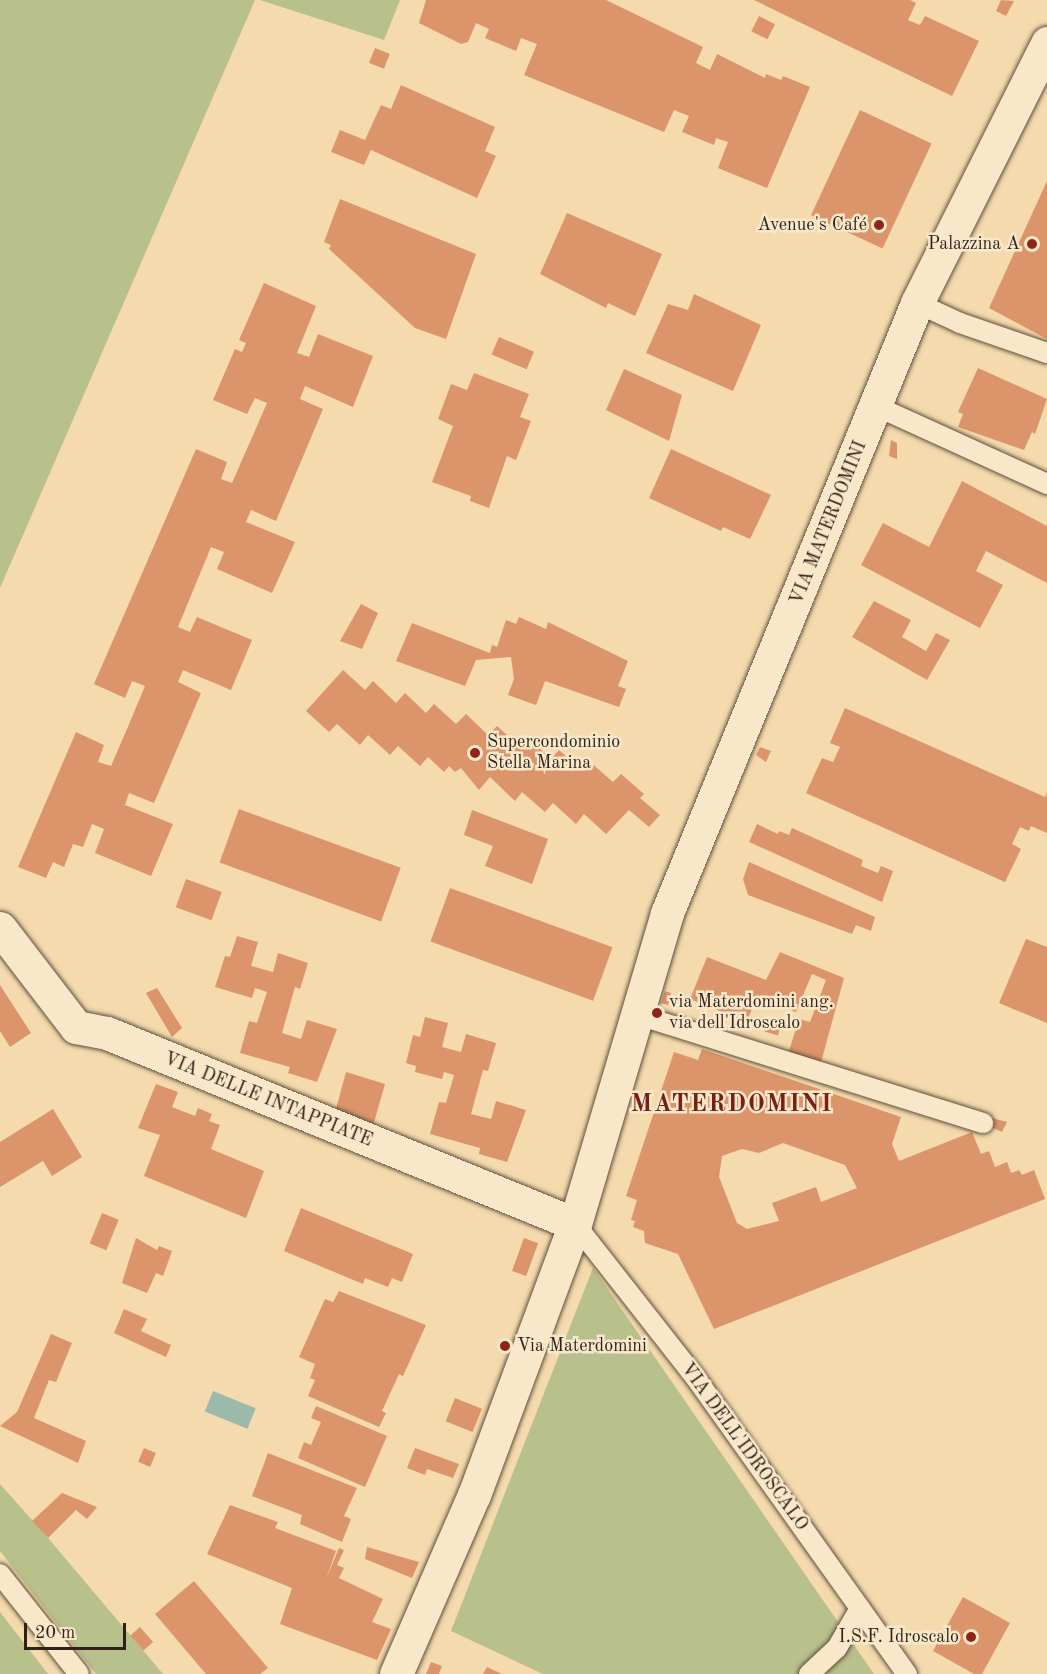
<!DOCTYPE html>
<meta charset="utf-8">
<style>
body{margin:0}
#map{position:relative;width:1047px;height:1674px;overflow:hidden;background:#f4daac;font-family:"Old Standard TT",serif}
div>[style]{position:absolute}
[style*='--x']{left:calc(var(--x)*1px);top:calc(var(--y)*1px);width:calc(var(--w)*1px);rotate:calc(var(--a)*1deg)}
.green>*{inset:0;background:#b8c08c}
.water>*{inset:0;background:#9cbaab;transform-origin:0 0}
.building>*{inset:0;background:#dc956b;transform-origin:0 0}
.roads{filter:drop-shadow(0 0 2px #604f3e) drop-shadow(0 0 2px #604f3e)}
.lane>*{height:20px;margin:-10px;padding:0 10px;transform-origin:10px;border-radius:10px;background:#f8e7c9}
.street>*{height:33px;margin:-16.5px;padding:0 16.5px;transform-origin:16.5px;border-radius:16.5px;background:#f8e7c9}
.secondary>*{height:33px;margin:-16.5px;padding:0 16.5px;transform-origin:16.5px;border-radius:16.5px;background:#f8e7c9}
.dots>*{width:16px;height:16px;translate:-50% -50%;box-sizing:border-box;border:3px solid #f8e7c9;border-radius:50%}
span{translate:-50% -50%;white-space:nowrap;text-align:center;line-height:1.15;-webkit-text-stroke:5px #f8e7c9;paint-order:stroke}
.poi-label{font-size:18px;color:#2f2119}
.right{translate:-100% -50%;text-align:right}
.left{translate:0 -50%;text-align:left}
.street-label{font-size:18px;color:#2f2119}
.district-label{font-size:24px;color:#7a1f14;font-weight:700;letter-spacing:1.5px}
.scale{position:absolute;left:24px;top:1623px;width:102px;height:27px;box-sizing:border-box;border:3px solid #2f2119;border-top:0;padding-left:8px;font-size:18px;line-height:21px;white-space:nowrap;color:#2f2119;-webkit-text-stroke:4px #f8e7c9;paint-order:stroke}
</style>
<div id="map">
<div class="green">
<div style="clip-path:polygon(0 0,255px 0,0 588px)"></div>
<div style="clip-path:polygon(260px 0,400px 0,384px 40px)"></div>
<div style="clip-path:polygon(593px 1268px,874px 1674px,543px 1674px,451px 1631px)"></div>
<div style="clip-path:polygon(0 1484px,48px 1538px,163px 1674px,96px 1674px,0 1551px)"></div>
<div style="clip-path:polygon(0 1612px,48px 1674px,0 1674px)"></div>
</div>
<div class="water">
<div style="left:213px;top:1391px;width:46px;height:22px;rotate:22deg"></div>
</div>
<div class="building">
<div style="clip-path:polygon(426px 0,606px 0,703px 47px,696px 63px,710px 70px,717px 54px,765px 78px,766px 74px,781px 80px,783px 76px,810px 87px,767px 188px,718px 168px,728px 142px,716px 138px,714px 145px,682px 132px,689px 116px,674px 110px,664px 132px,524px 75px,537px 44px,521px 38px,516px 51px,485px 38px,489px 29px,476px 23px,468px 42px,461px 44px,419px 23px)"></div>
<div style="clip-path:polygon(754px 0,910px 0,916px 3px,908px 20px,920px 25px,925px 16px,979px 41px,952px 96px)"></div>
<div style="clip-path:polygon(1001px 0,1014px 1px,1006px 16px,996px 11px)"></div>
<div style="left:759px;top:16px;width:18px;height:17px;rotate:27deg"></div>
<div style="left:375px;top:48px;width:16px;height:16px;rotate:22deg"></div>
<div style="clip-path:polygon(401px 85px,495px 127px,485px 151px,496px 156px,477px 198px,371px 150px,364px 165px,331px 152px,340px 130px,365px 140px,381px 105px,391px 109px)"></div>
<div style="left:860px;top:110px;width:79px;height:116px;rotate:25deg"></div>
<div style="clip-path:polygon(1047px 181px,1047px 339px,989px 308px)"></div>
<div style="clip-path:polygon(340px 199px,476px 254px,446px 339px,415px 328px,329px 249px,331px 245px,324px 242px)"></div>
<div style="clip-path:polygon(567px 213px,662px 254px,635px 316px,608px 303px,606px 308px,540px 274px)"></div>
<div style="clip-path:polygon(264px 283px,316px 306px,297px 353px,309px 357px,318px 334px,373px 356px,353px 407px,305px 386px,300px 399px,323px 409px,276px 521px,251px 510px,246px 522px,295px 542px,272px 593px,217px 569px,224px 552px,211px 547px,178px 627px,190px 632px,197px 617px,252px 640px,231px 690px,183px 670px,178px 682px,201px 693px,154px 803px,129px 793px,125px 805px,173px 824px,151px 876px,95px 853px,104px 829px,92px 824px,83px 847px,73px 844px,64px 867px,53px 862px,46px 878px,18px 867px,76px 732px,104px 745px,98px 762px,111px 766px,127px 729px,145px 686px,132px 681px,125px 698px,94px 684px,196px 449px,227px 462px,221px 479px,232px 483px,267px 403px,255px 398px,247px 414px,213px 400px,235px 349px,242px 352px,246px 343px,239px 340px)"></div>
<div style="clip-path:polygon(694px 294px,761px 325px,733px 391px,646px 353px,668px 304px,688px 310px)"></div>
<div style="left:499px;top:337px;width:38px;height:19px;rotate:23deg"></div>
<div style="clip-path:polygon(978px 368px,1047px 399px,1035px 434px,1032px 432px,1024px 450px,958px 427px,963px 414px,958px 412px)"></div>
<div style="clip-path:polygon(624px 369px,682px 395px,669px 441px,606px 410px)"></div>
<div style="clip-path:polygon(474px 373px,529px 394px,520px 417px,531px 421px,516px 460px,507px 456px,489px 508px,470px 501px,471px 496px,432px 482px,453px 426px,438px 419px,451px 384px,467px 390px)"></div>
<div style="clip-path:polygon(891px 440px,897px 443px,897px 459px,889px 456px)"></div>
<div style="clip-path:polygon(671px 449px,771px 495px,750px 539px,723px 527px,721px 531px,649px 498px)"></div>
<div style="clip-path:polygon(962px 481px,1047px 526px,1047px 583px,986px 551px,976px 571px,1003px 585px,980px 628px,861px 565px,883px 523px,929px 547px)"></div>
<div style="clip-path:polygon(874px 601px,911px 620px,902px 637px,926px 651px,936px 633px,950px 640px,927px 680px,852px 637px)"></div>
<div style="clip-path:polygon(361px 604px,378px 613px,362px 649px,340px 641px)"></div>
<div style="clip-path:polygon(519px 617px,546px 629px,548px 622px,628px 661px,618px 686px,626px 689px,619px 707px,545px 681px,536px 705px,508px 695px,514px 679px,511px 657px,476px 660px,465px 686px,396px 661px,412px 623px,490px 653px,492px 645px,497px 647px,506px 620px,516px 624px)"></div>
<div style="clip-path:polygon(343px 670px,365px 690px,373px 681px,396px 703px,405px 693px,426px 713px,434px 704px,456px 724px,466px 714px,488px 735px,497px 726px,520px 747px,529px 738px,551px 759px,559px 750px,582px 771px,590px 762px,613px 782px,621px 774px,644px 794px,640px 798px,660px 815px,649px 827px,629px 810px,606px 834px,584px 814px,576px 824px,553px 803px,545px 812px,522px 792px,515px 801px,490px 777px,479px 790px,461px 768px,455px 772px,449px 766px,444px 772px,428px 757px,420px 766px,398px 746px,390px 755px,368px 735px,360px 745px,337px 724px,329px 732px,306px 711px)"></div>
<div style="clip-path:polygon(845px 708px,1045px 797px,1047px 792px,1047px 833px,1031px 826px,1029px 831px,1020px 827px,1012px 844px,1021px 849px,1005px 882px,806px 793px,822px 758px,833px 762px,840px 747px,830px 743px)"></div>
<div style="clip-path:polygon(760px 747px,771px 751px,766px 762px,756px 755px)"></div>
<div style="left:239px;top:809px;width:172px;height:57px;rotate:20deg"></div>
<div style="clip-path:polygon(472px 810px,548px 839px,532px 884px,485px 866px,493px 846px,464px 835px)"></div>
<div style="clip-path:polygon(757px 824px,778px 834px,779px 831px,789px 835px,792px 828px,863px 860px,861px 866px,878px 873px,881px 866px,893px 871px,882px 902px,749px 842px)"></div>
<div style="clip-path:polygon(749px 862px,875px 917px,871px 931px,856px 925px,852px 934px,748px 895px,743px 879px)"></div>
<div style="left:186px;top:879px;width:38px;height:30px;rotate:20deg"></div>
<div style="left:450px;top:888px;width:173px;height:57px;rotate:20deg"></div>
<div style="clip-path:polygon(237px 936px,258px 942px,251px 966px,273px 972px,278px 953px,308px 963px,300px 989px,295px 987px,282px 1033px,301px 1039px,307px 1020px,337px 1029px,317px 1082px,288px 1073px,290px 1067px,240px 1053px,249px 1021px,257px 1023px,267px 992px,255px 988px,252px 998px,215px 987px,225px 956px,230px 957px)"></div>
<div style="clip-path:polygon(1026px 939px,1047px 947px,1047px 1023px,999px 1003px)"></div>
<div style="clip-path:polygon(780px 952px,844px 978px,820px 1066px,788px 1054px,799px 1019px,810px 1022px,826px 980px,812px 974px,796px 1012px,757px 996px,747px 1022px,690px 999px,707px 957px,766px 980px)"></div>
<div style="clip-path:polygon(0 985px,31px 1033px,10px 1047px,0 1031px)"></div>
<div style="clip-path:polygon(157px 988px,182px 1028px,172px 1037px,146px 993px)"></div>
<div style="clip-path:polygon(665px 991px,671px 993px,668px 1005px,661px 1003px)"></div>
<div style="clip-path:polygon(425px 1017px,448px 1023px,442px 1047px,461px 1052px,466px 1034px,496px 1043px,488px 1071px,483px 1070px,471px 1114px,491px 1119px,496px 1101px,526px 1110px,507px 1162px,479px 1154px,480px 1148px,430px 1134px,439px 1102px,446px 1103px,454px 1075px,444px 1072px,442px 1079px,415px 1072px,416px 1066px,406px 1063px,413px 1035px,420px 1037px)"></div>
<div style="left:768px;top:1020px;width:14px;height:12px;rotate:17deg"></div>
<div style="clip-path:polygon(evenodd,702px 1049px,901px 1117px,892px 1144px,899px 1161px,972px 1132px,981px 1154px,989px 1151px,995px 1167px,1007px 1162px,1011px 1173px,1019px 1170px,1022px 1175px,1034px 1170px,1045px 1199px,714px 1329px,678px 1254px,645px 1243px,644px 1231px,633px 1227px,635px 1221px,631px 1220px,637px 1200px,626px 1196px,674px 1052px,698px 1060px,702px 1049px,783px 1143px,845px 1165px,857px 1188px,821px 1202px,816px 1187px,772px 1203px,779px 1221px,747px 1229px,737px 1223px,719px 1177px,722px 1156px,742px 1149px,759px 1153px,783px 1143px)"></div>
<div style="clip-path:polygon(346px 1072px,385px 1084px,373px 1126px,336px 1109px)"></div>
<div style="clip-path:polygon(156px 1084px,178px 1092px,172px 1107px,195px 1116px,198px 1108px,212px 1114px,209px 1121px,220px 1125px,211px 1149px,264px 1171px,246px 1218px,144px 1176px,160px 1135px,138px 1128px)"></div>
<div style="clip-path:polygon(53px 1109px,82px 1157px,52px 1176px,43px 1161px,0 1187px,0 1142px)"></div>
<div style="clip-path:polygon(988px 1117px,1007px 1122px,1002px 1132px,986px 1125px)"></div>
<div style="clip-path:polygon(301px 1208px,413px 1254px,402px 1282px,392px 1278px,388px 1287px,365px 1278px,363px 1284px,284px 1251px)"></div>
<div style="left:102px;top:1213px;width:18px;height:33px;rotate:22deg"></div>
<div style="clip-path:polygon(136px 1238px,157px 1250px,159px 1246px,172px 1251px,163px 1276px,156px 1273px,147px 1293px,122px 1283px)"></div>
<div style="left:524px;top:1238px;width:15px;height:35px;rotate:20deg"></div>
<div style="clip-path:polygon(339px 1291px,426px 1325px,403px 1376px,399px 1374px,382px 1411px,386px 1413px,379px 1427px,308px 1396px,315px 1380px,310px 1378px,315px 1364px,299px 1357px,325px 1299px,333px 1302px)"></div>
<div style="clip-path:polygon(124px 1309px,147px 1319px,141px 1331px,171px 1345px,166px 1357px,114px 1333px)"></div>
<div style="clip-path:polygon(51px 1334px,72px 1343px,56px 1382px,49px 1380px,34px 1418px,86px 1441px,78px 1463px,0 1426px,17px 1412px)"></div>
<div style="left:455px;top:1398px;width:29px;height:25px;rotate:22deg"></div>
<div style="clip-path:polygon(316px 1406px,387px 1436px,365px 1487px,298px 1458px,304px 1442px,311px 1445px,321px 1422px,311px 1418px)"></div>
<div style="left:144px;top:1448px;width:13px;height:15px;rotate:23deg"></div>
<div style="clip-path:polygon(415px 1448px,459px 1464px,453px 1478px,427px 1469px,425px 1475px,407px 1468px)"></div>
<div style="clip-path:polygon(268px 1453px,357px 1488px,344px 1516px,351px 1519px,342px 1542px,300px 1524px,302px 1515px,252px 1496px)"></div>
<div style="clip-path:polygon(62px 1493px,97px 1507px,87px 1519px,76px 1510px,48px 1538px,32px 1521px)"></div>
<div style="clip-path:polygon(230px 1505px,278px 1522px,275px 1528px,336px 1551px,326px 1579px,339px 1548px,344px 1550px,337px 1565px,344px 1568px,339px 1578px,383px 1599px,372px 1622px,391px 1629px,377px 1660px,280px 1624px,292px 1588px,207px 1554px)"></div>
<div style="clip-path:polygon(367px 1547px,419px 1562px,412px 1578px,365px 1559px)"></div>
<div style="clip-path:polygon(194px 1581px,268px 1668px,260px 1674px,206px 1674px,155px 1614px)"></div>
<div style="clip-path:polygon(963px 1597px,1010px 1623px,982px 1674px,974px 1674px,933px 1651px)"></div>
<div style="left:140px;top:1627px;width:20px;height:13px;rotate:49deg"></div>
<div style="clip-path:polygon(431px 1662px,442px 1666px,439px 1674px,426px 1674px)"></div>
<div style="clip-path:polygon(487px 1667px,502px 1674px,483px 1674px)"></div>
</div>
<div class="roads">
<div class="lane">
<div style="--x:917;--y:303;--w:47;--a:24.9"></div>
<div style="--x:960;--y:323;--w:92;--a:19"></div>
<div style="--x:878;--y:407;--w:186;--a:24.5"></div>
<div style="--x:635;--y:1014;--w:365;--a:17.4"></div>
<div style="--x:575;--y:1224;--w:194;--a:51.9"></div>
<div style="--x:695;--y:1377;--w:365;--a:54.5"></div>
<div style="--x:0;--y:1574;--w:127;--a:51.7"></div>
<div style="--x:809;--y:1674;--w:38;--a:-43"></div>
<div style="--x:837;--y:1648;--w:46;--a:-60.1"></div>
</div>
<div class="street">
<div style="--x:0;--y:928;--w:125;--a:52.5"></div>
<div style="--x:76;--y:1027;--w:32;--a:11"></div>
<div style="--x:107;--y:1033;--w:505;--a:22.2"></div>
</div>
<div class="secondary">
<div style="--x:396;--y:1674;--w:195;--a:-66.5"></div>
<div style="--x:474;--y:1495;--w:289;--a:-69.6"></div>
<div style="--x:575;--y:1224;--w:324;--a:-73.5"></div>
<div style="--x:667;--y:913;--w:659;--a:-67.71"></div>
<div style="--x:917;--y:303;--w:291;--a:-63.4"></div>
</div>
</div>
<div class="dots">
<div style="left:879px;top:225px;background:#8f2418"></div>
<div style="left:1032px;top:244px;background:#8f2418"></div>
<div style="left:475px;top:753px;background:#8f2418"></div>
<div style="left:657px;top:1013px;background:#8f2418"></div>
<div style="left:505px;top:1346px;background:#8f2418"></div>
<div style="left:971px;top:1637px;background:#8f2418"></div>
</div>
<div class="poi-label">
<span class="right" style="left:867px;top:225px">Avenue's Café</span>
<span class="right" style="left:1020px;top:244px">Palazzina A</span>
<span class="left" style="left:487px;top:753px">Supercondominio<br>Stella Marina</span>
<span class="left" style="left:669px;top:1013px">via Materdomini ang.<br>via dell'Idroscalo</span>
<span class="left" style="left:517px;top:1346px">Via Materdomini</span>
<span class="right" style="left:959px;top:1637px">I.S.F. Idroscalo</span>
</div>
<div class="street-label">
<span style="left:829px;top:523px;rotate:-68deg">VIA MATERDOMINI</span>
<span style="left:268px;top:1100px;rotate:22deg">VIA DELLE INTAPPIATE</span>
<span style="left:744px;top:1447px;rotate:54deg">VIA DELL'IDROSCALO</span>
</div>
<div class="district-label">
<span style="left:732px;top:1106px">MATERDOMINI</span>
</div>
<div class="scale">20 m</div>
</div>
